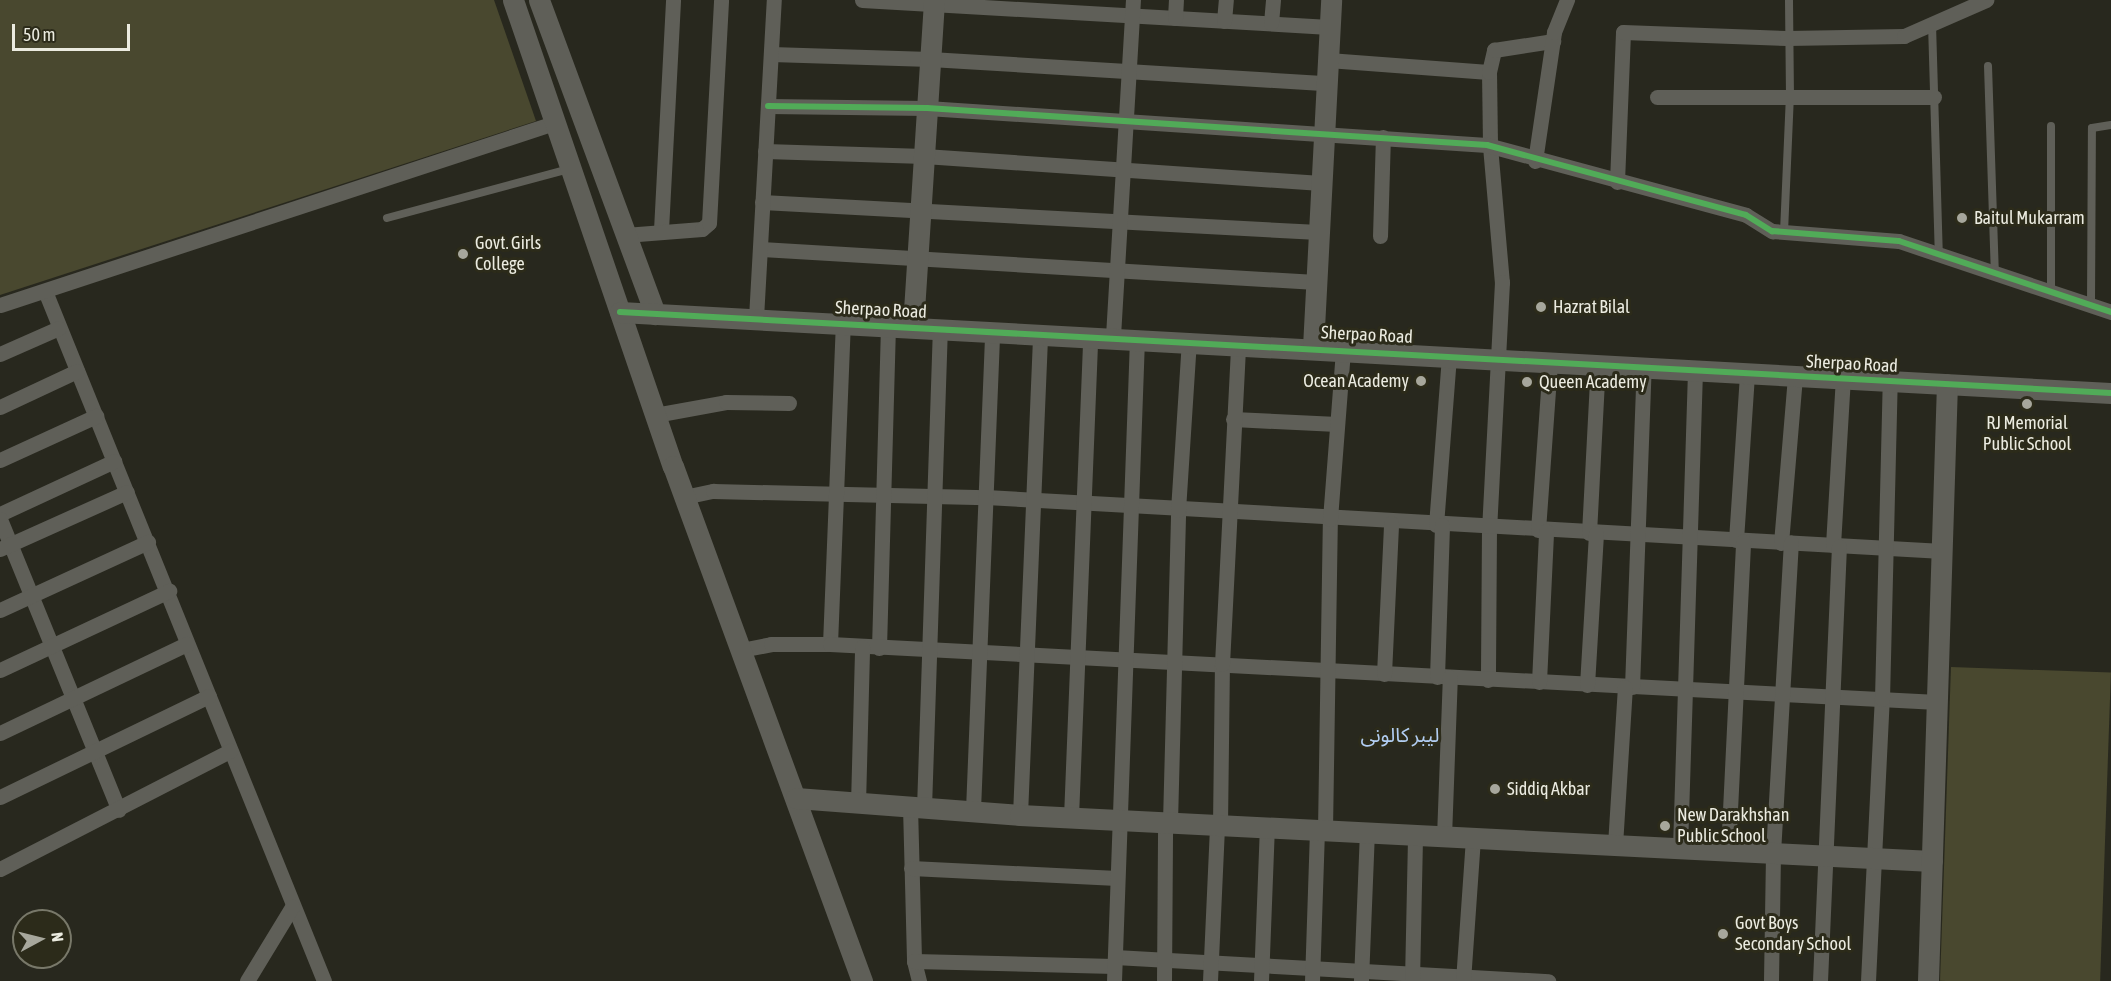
<!DOCTYPE html>
<meta charset="utf-8">
<style>
body{margin:0}
#map{position:relative;width:2111px;height:981px;overflow:hidden;background:#28281e;font-family:"Asap Condensed","Noto Sans Arabic",sans-serif}
div>[style]{position:absolute}
[style*='--x']{left:calc(var(--x)*1px);top:calc(var(--y)*1px);width:calc(var(--w)*1px);rotate:calc(var(--a)*1deg)}
.green>*{inset:0;background:#49482f;transform-origin:0 0}
.lane>*{height:8px;margin:-4px;padding:0 4px;transform-origin:4px;border-radius:4px;background:#5f5f58}
.street>*{height:15px;margin:-7.5px;padding:0 7.5px;transform-origin:7.5px;border-radius:7.5px;background:#5f5f58}
.secondary>*{height:21px;margin:-10.5px;padding:0 10.5px;transform-origin:10.5px;border-radius:10.5px;background:#5f5f58}
.cycleway>*{height:6px;margin:-3px;padding:0 3px;transform-origin:3px;border-radius:3px;background:#51ab58}
.dots>*{width:16px;height:16px;translate:-50% -50%;box-sizing:border-box;border:3px solid #2c2b1a;border-radius:50%}
span{translate:-50% -50%;white-space:nowrap;text-align:center;line-height:1.15;-webkit-text-stroke:6px #2c2b1a;paint-order:stroke}
.poi-label{font-size:18px;color:#ebebe0}
.left{translate:0 -50%;text-align:left}
.right{translate:-100% -50%;text-align:right}
.street-label{font-size:18px;color:#ebebe0}
.neighbourhood-label{font-size:20px;color:#b2cef3}
.north{position:absolute;left:12px;top:909px;width:60px;height:60px;box-sizing:border-box;background:#2c2b1a;border:2px solid #787869;border-radius:50%;rotate:83deg;font-size:16px;font-weight:700;line-height:24px;text-align:center;color:#ebebe0}
.north::after{content:'';display:block;margin:auto;width:21px;height:27px;background:#a7a79c;clip-path:polygon(50% 0,100% 100%,50% 72%,0 100%)}
.scale{position:absolute;left:12px;top:24px;width:118px;height:27px;box-sizing:border-box;border:3px solid #ebebe0;border-top:0;padding-left:8px;font-size:18px;line-height:21px;white-space:nowrap;color:#ebebe0;-webkit-text-stroke:4px #2c2b1a;paint-order:stroke}
</style>
<div id="map">
<div class="green">
<div style="clip-path:polygon(0 0,494px 0,536px 121px,0 295px)"></div>
<div style="left:1951px;top:667px;width:160px;height:314px;rotate:2deg"></div>
</div>
<div class="lane">
<div style="--x:1932;--y:24;--w:232;--a:88.3"></div>
<div style="--x:1988;--y:66;--w:207;--a:88.1"></div>
<div style="--x:387;--y:218;--w:188;--a:-15.1"></div>
<div style="--x:1784;--y:232;--w:135;--a:-87.5"></div>
<div style="--x:1790;--y:97;--w:97;--a:-90.6"></div>
<div style="--x:2051;--y:291;--w:165;--a:-90"></div>
<div style="--x:2091;--y:305;--w:177;--a:-89.7"></div>
<div style="--x:2092;--y:128;--w:19;--a:-9"></div>
</div>
<div class="street">
<div style="--x:862;--y:0;--w:468;--a:3.3"></div>
<div style="--x:1175;--y:18;--w:18;--a:-87"></div>
<div style="--x:1224;--y:21;--w:21;--a:-85"></div>
<div style="--x:1271;--y:23;--w:23;--a:-85"></div>
<div style="--x:771;--y:54;--w:159;--a:1.8"></div>
<div style="--x:930;--y:59;--w:397;--a:3.5"></div>
<div style="--x:1328;--y:60;--w:161;--a:4.3"></div>
<div style="--x:1489;--y:72;--w:74;--a:89.2"></div>
<div style="--x:1490;--y:146;--w:137;--a:85"></div>
<div style="--x:1502;--y:282;--w:246;--a:93"></div>
<div style="--x:1489;--y:528;--w:152;--a:90.4"></div>
<div style="--x:1489;--y:72;--w:23;--a:-77"></div>
<div style="--x:1494;--y:50;--w:60;--a:-8.7"></div>
<div style="--x:1657;--y:97;--w:277;--a:0"></div>
<div style="--x:768;--y:106;--w:159;--a:0.7"></div>
<div style="--x:927;--y:108;--w:561;--a:3.78"></div>
<div style="--x:1487;--y:145;--w:268;--a:15.1"></div>
<div style="--x:1746;--y:215;--w:31;--a:32"></div>
<div style="--x:1772;--y:231;--w:127;--a:4.5"></div>
<div style="--x:1899;--y:241;--w:224;--a:18.5"></div>
<div style="--x:765;--y:151;--w:159;--a:1.8"></div>
<div style="--x:924;--y:156;--w:398;--a:3.9"></div>
<div style="--x:1535;--y:161;--w:130;--a:-81.6"></div>
<div style="--x:1554;--y:32;--w:35;--a:-68"></div>
<div style="--x:1617;--y:182;--w:150;--a:-87.7"></div>
<div style="--x:1623;--y:32;--w:164;--a:2.1"></div>
<div style="--x:1787;--y:38;--w:117;--a:-1"></div>
<div style="--x:1904;--y:36;--w:90;--a:-23.7"></div>
<div style="--x:762;--y:202;--w:557;--a:3.09"></div>
<div style="--x:661;--y:230;--w:230;--a:-87"></div>
<div style="--x:625;--y:235;--w:77;--a:-4.5"></div>
<div style="--x:702;--y:229;--w:9;--a:-41"></div>
<div style="--x:709;--y:223;--w:223;--a:-86.9"></div>
<div style="--x:1380;--y:236;--w:99;--a:-88.3"></div>
<div style="--x:760;--y:249;--w:557;--a:3.4"></div>
<div style="--x:45;--y:291;--w:744;--a:67.98"></div>
<div style="--x:0;--y:305;--w:586;--a:-18.19"></div>
<div style="--x:756;--y:318;--w:319;--a:-86.8"></div>
<div style="--x:1113;--y:336;--w:337;--a:-86.6"></div>
<div style="--x:0;--y:354;--w:64;--a:-23.8"></div>
<div style="--x:0;--y:407;--w:85;--a:-25.1"></div>
<div style="--x:655;--y:415;--w:72;--a:-10.4"></div>
<div style="--x:726;--y:402;--w:63;--a:0.9"></div>
<div style="--x:1233;--y:419;--w:104;--a:2.8"></div>
<div style="--x:0;--y:460;--w:106;--a:-24.6"></div>
<div style="--x:684;--y:497;--w:30;--a:-12"></div>
<div style="--x:713;--y:491;--w:273;--a:1.3"></div>
<div style="--x:986;--y:497;--w:958;--a:3.23"></div>
<div style="--x:0;--y:514;--w:126;--a:-24.9"></div>
<div style="--x:0;--y:519;--w:314;--a:67.8"></div>
<div style="--x:1436;--y:525;--w:170;--a:-85.6"></div>
<div style="--x:1538;--y:530;--w:169;--a:-85.9"></div>
<div style="--x:1589;--y:533;--w:169;--a:-87"></div>
<div style="--x:1736;--y:540;--w:167;--a:-86.2"></div>
<div style="--x:1781;--y:543;--w:168;--a:-85.2"></div>
<div style="--x:1833;--y:545;--w:167;--a:-86.6"></div>
<div style="--x:0;--y:549;--w:139;--a:-24.2"></div>
<div style="--x:0;--y:610;--w:163;--a:-24.7"></div>
<div style="--x:830;--y:644;--w:321;--a:-87.7"></div>
<div style="--x:879;--y:648;--w:323;--a:-88.4"></div>
<div style="--x:741;--y:650;--w:31;--a:-11"></div>
<div style="--x:771;--y:644;--w:59;--a:0"></div>
<div style="--x:830;--y:644;--w:1109;--a:3"></div>
<div style="--x:0;--y:670;--w:187;--a:-25.1"></div>
<div style="--x:1384;--y:674;--w:151;--a:-87.3"></div>
<div style="--x:1437;--y:677;--w:152;--a:-88.1"></div>
<div style="--x:1539;--y:682;--w:151;--a:-87.3"></div>
<div style="--x:1587;--y:685;--w:152;--a:-86.6"></div>
<div style="--x:1632;--y:687;--w:320;--a:-87.9"></div>
<div style="--x:0;--y:733;--w:207;--a:-25.5"></div>
<div style="--x:0;--y:797;--w:232;--a:-25.8"></div>
<div style="--x:858;--y:804;--w:157;--a:-88.5"></div>
<div style="--x:910;--y:806;--w:155;--a:88.5"></div>
<div style="--x:914;--y:961;--w:21;--a:76"></div>
<div style="--x:924;--y:808;--w:480;--a:-88.1"></div>
<div style="--x:973;--y:810;--w:480;--a:-87.7"></div>
<div style="--x:1020;--y:815;--w:482;--a:-87.6"></div>
<div style="--x:1071;--y:817;--w:482;--a:-87.7"></div>
<div style="--x:1170;--y:822;--w:312;--a:-88.5"></div>
<div style="--x:1178;--y:510;--w:170;--a:-86.3"></div>
<div style="--x:1220;--y:825;--w:161;--a:-89.3"></div>
<div style="--x:1222;--y:664;--w:321;--a:-87.1"></div>
<div style="--x:1325;--y:830;--w:311;--a:-89.1"></div>
<div style="--x:1330;--y:519;--w:170;--a:-85.6"></div>
<div style="--x:1444;--y:837;--w:160;--a:-87.9"></div>
<div style="--x:1615;--y:845;--w:158;--a:-86.4"></div>
<div style="--x:1680;--y:848;--w:478;--a:-88.2"></div>
<div style="--x:1728;--y:851;--w:310;--a:-87.2"></div>
<div style="--x:911;--y:868;--w:206;--a:2.8"></div>
<div style="--x:0;--y:869;--w:259;--a:-27.2"></div>
<div style="--x:1115;--y:957;--w:434;--a:3.2"></div>
<div style="--x:914;--y:961;--w:200;--a:1.4"></div>
<div style="--x:1361;--y:980;--w:147;--a:-87.7"></div>
<div style="--x:247;--y:981;--w:87;--a:-58.7"></div>
<div style="--x:1114;--y:981;--w:643;--a:-87.95"></div>
<div style="--x:1164;--y:981;--w:159;--a:-89.6"></div>
<div style="--x:1210;--y:981;--w:156;--a:-87.4"></div>
<div style="--x:1261;--y:981;--w:154;--a:-87.8"></div>
<div style="--x:1312;--y:981;--w:151;--a:-88.1"></div>
<div style="--x:1412;--y:981;--w:146;--a:-88.8"></div>
<div style="--x:1463;--y:981;--w:143;--a:-86"></div>
<div style="--x:1771;--y:981;--w:128;--a:-89.1"></div>
<div style="--x:1773;--y:853;--w:311;--a:-86.7"></div>
<div style="--x:1820;--y:981;--w:435;--a:-87.5"></div>
<div style="--x:1868;--y:981;--w:282;--a:-87.2"></div>
<div style="--x:1882;--y:699;--w:318;--a:-88.6"></div>
</div>
<div class="secondary">
<div style="--x:513;--y:0;--w:493;--a:71.1"></div>
<div style="--x:673;--y:466;--w:549;--a:69.85"></div>
<div style="--x:539;--y:0;--w:335;--a:69.7"></div>
<div style="--x:620;--y:312;--w:1493;--a:3.11"></div>
<div style="--x:913;--y:326;--w:327;--a:-86.3"></div>
<div style="--x:1313;--y:347;--w:347;--a:-87"></div>
<div style="--x:796;--y:798;--w:225;--a:4.3"></div>
<div style="--x:1020;--y:815;--w:913;--a:2.89"></div>
<div style="--x:1928;--y:981;--w:597;--a:-88.18"></div>
</div>
<div class="cycleway">
<div style="--x:768;--y:106;--w:159;--a:0.7"></div>
<div style="--x:927;--y:108;--w:561;--a:3.78"></div>
<div style="--x:1487;--y:145;--w:268;--a:15.1"></div>
<div style="--x:1746;--y:215;--w:31;--a:32"></div>
<div style="--x:1772;--y:231;--w:127;--a:4.5"></div>
<div style="--x:1899;--y:241;--w:224;--a:18.5"></div>
<div style="--x:620;--y:312;--w:1493;--a:3.11"></div>
</div>
<div class="dots">
<div style="left:1962px;top:218px;background:#a7a79c"></div>
<div style="left:463px;top:254px;background:#a7a79c"></div>
<div style="left:1541px;top:307px;background:#a7a79c"></div>
<div style="left:1421px;top:381px;background:#a7a79c"></div>
<div style="left:1527px;top:382px;background:#a7a79c"></div>
<div style="left:2027px;top:404px;background:#a7a79c"></div>
<div style="left:1495px;top:789px;background:#a7a79c"></div>
<div style="left:1665px;top:826px;background:#a7a79c"></div>
<div style="left:1723px;top:934px;background:#a7a79c"></div>
</div>
<div class="poi-label">
<span class="left" style="left:1974px;top:218px">Baitul Mukarram</span>
<span class="left" style="left:475px;top:254px">Govt. Girls<br>College</span>
<span class="left" style="left:1553px;top:307px">Hazrat Bilal</span>
<span class="right" style="left:1409px;top:381px">Ocean Academy</span>
<span class="left" style="left:1539px;top:382px">Queen Academy</span>
<span style="left:2027px;top:434px">RJ Memorial<br>Public School</span>
<span class="left" style="left:1507px;top:789px">Siddiq Akbar</span>
<span class="left" style="left:1677px;top:826px">New Darakhshan<br>Public School</span>
<span class="left" style="left:1735px;top:934px">Govt Boys<br>Secondary School</span>
</div>
<div class="street-label">
<span style="left:881px;top:310px;rotate:3deg">Sherpao Road</span>
<span style="left:1367px;top:335px;rotate:3deg">Sherpao Road</span>
<span style="left:1852px;top:364px;rotate:3deg">Sherpao Road</span>
</div>
<div class="neighbourhood-label">
<span style="left:1400px;top:734px">لیبر کالونی</span>
</div>
<div class="north">N</div>
<div class="scale">50 m</div>
</div>
